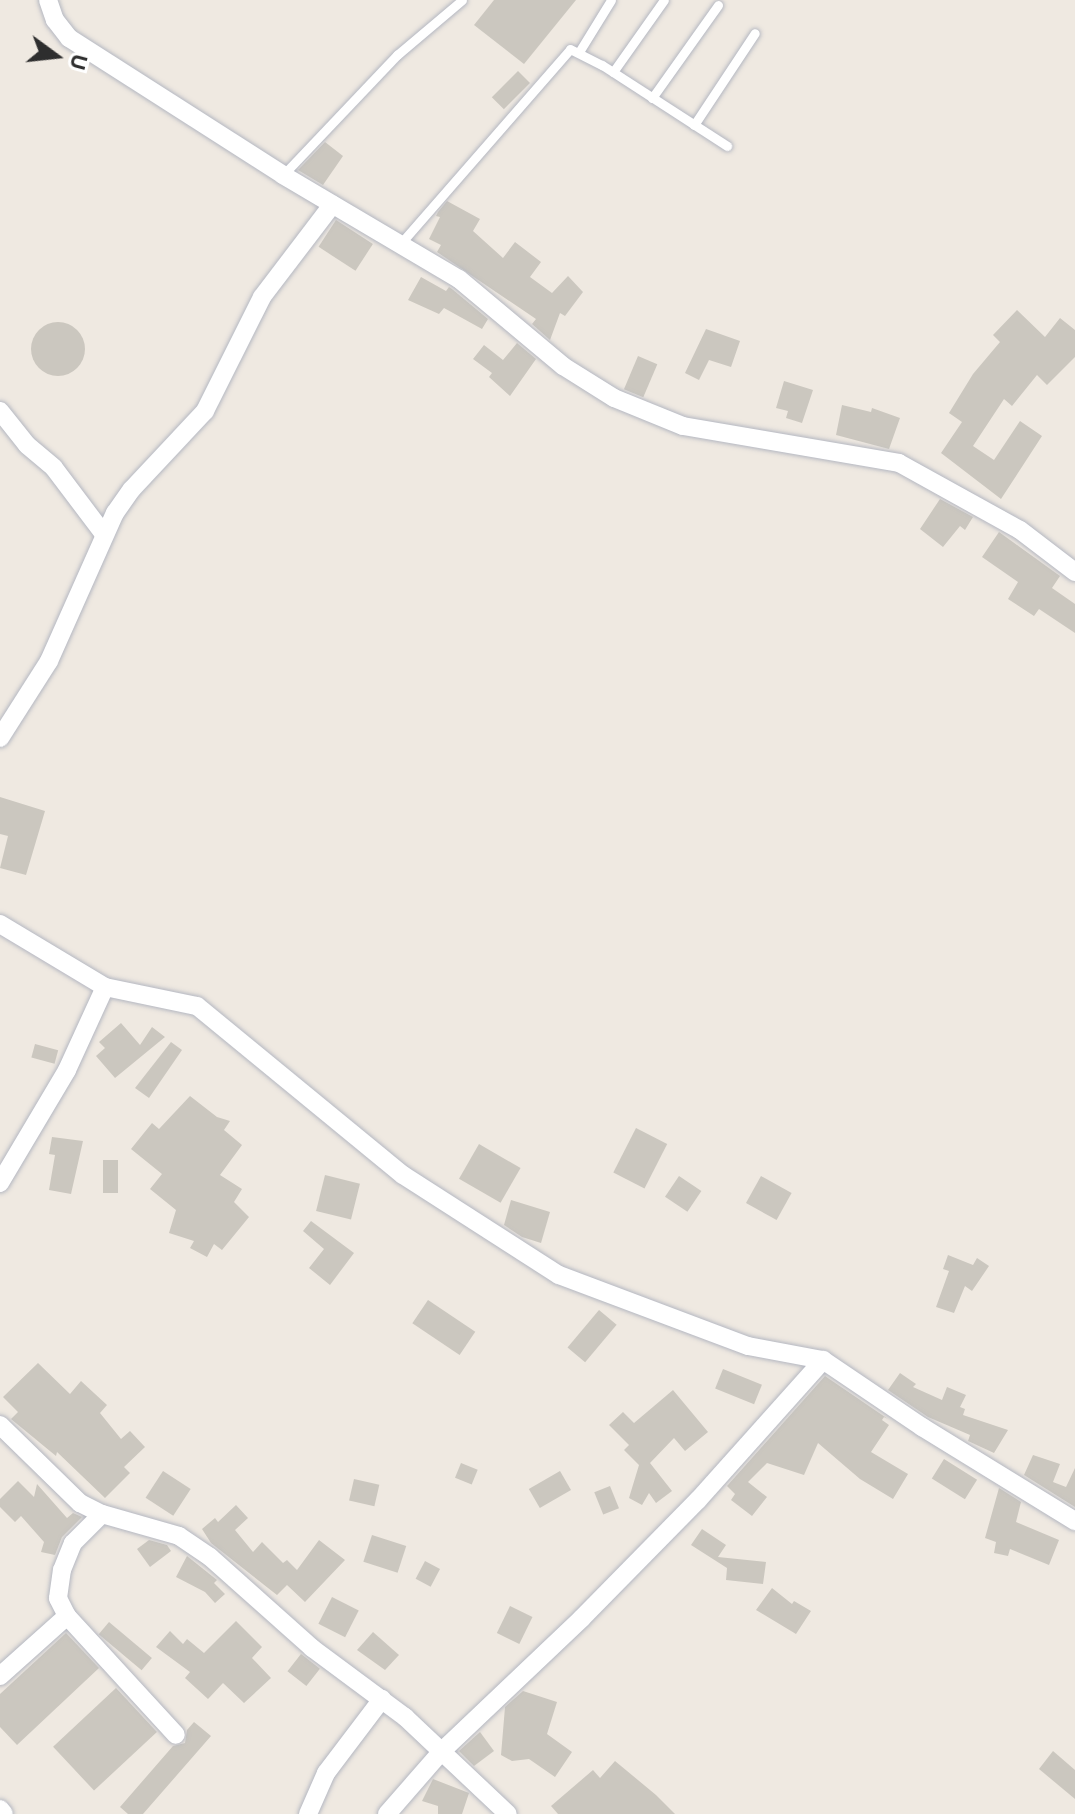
<!DOCTYPE html>
<style>
body{margin:0}
#map{position:relative;width:1075px;height:1814px;overflow:hidden;background:#efe9e1;font-family:Ubuntu,sans-serif}
div>[style]{position:absolute}
[style*='--x']{left:calc(var(--x)*1px);top:calc(var(--y)*1px);width:calc(var(--w)*1px);rotate:calc(var(--a)*1deg)}
.building>*{inset:0;background:#cbc7bf;transform-origin:0 0}
.round{border-radius:50%}
.roads{filter:drop-shadow(0 0 2px #b4b7c1) drop-shadow(0 0 2px #b4b7c1)}
.service>*{height:9px;margin:-4.5px;padding:0 4.5px;transform-origin:4.5px;border-radius:4.5px;background:#fff}
.minor>*{height:18px;margin:-9px;padding:0 9px;transform-origin:9px;border-radius:9px;background:#fff}
span{translate:-50% -50%;white-space:nowrap;text-align:center;line-height:1.15;-webkit-text-stroke:6px #fff;paint-order:stroke}
.north{position:absolute;left:16px;top:16px;width:80px;height:80px;-webkit-text-stroke:6px #fff;paint-order:stroke;rotate:105deg;font-size:22px;font-weight:700;line-height:32px;text-align:center;color:#2e2e2e}
.north::after{content:'';display:block;margin:auto;width:28px;height:36px;background:#2e2e2e;clip-path:polygon(50% 0,100% 100%,50% 72%,0 100%)}
</style>
<div id="map">
<div class="building">
<div style="clip-path:polygon(494px 0,576px 0,524px 64px,474px 25px)"></div>
<div style="left:518px;top:71px;width:17px;height:37px;rotate:45deg"></div>
<div style="clip-path:polygon(325px 142px,343px 156px,323px 185px,298px 170px)"></div>
<div style="clip-path:polygon(447px 201px,480px 219px,473px 231px,503px 258px,515px 242px,541px 262px,530px 277px,552px 293px,568px 276px,583px 292px,565px 316px,560px 313px,550px 340px,532px 324px,536px 319px,437px 252px,441px 245px,429px 239px,440px 217px,436px 216px,438px 212px)"></div>
<div style="left:336px;top:220px;width:44px;height:32px;rotate:33deg"></div>
<div style="clip-path:polygon(421px 277px,446px 291px,449px 287px,452px 289px,488px 319px,482px 329px,444px 308px,439px 314px,408px 300px)"></div>
<div style="clip-path:polygon(1017px 310px,1045px 337px,1060px 318px,1075px 330px,1075px 357px,1047px 385px,1037px 375px,1012px 406px,1004px 399px,973px 446px,994px 460px,1020px 421px,1042px 436px,1001px 499px,941px 453px,962px 422px,949px 413px,973px 374px,1000px 342px,993px 335px)"></div>
<div class="round" style="left:31px;top:322px;width:54px;height:54px"></div>
<div style="clip-path:polygon(706px 329px,740px 341px,731px 367px,709px 360px,699px 380px,685px 373px)"></div>
<div style="clip-path:polygon(517px 343px,536px 359px,510px 396px,489px 377px,492px 373px,473px 359px,484px 345px,503px 360px)"></div>
<div style="left:638px;top:356px;width:21px;height:36px;rotate:23deg"></div>
<div style="clip-path:polygon(784px 381px,813px 390px,802px 423px,786px 418px,788px 411px,776px 408px)"></div>
<div style="clip-path:polygon(842px 405px,871px 412px,872px 408px,900px 418px,889px 449px,836px 435px)"></div>
<div style="clip-path:polygon(940px 499px,973px 517px,965px 530px,960px 526px,943px 547px,920px 529px)"></div>
<div style="clip-path:polygon(999px 532px,1060px 576px,1052px 588px,1075px 604px,1075px 633px,1039px 609px,1034px 616px,1008px 599px,1018px 582px,982px 557px)"></div>
<div style="clip-path:polygon(0 797px,45px 811px,26px 875px,0 868px,8px 836px,0 834px)"></div>
<div style="clip-path:polygon(121px 1023px,140px 1045px,152px 1027px,165px 1037px,115px 1078px,96px 1056px,105px 1048px,99px 1042px)"></div>
<div style="clip-path:polygon(171px 1042px,182px 1050px,149px 1098px,135px 1088px)"></div>
<div style="left:35px;top:1044px;width:24px;height:14px;rotate:15deg"></div>
<div style="clip-path:polygon(190px 1096px,217px 1117px,230px 1121px,224px 1130px,242px 1145px,220px 1175px,242px 1189px,234px 1202px,249px 1217px,222px 1250px,214px 1244px,207px 1257px,190px 1248px,194px 1241px,169px 1233px,176px 1210px,150px 1189px,162px 1174px,131px 1149px,152px 1123px,159px 1129px)"></div>
<div style="left:636px;top:1128px;width:35px;height:50px;rotate:27deg"></div>
<div style="clip-path:polygon(52px 1137px,83px 1141px,71px 1194px,49px 1190px,55px 1155px,49px 1154px)"></div>
<div style="left:479px;top:1144px;width:48px;height:40px;rotate:30deg"></div>
<div style="left:103px;top:1160px;width:15px;height:33px"></div>
<div style="left:325px;top:1175px;width:36px;height:37px;rotate:14deg"></div>
<div style="left:679px;top:1176px;width:27px;height:25px;rotate:34deg"></div>
<div style="left:761px;top:1176px;width:35px;height:31px;rotate:29deg"></div>
<div style="clip-path:polygon(511px 1200px,550px 1212px,541px 1243px,522px 1237px,504px 1225px)"></div>
<div style="clip-path:polygon(311px 1221px,354px 1253px,330px 1285px,309px 1268px,324px 1249px,303px 1231px)"></div>
<div style="clip-path:polygon(948px 1255px,973px 1265px,977px 1258px,989px 1266px,972px 1291px,965px 1286px,954px 1313px,936px 1307px,949px 1271px,943px 1269px)"></div>
<div style="left:428px;top:1300px;width:57px;height:28px;rotate:34deg"></div>
<div style="left:599px;top:1310px;width:23px;height:49px;rotate:40deg"></div>
<div style="clip-path:polygon(38px 1363px,70px 1394px,81px 1381px,107px 1405px,100px 1413px,121px 1439px,130px 1431px,145px 1447px,124px 1467px,130px 1473px,105px 1498px,57px 1452px,56px 1456px,11px 1419px,18px 1412px,3px 1397px)"></div>
<div style="left:723px;top:1369px;width:42px;height:21px;rotate:22deg"></div>
<div style="clip-path:polygon(900px 1373px,916px 1384px,913px 1387px,942px 1400px,947px 1387px,966px 1395px,960px 1407px,965px 1409px,963px 1415px,1008px 1430px,994px 1453px,968px 1441px,970px 1435px,928px 1417px,888px 1390px)"></div>
<div style="clip-path:polygon(825px 1376px,888px 1419px,884px 1417px,882px 1420px,889px 1425px,871px 1452px,908px 1474px,893px 1499px,860px 1479px,818px 1443px,804px 1475px,767px 1463px,748px 1482px,767px 1497px,752px 1516px,731px 1500px,735px 1494px,727px 1486px)"></div>
<div style="clip-path:polygon(673px 1390px,708px 1432px,685px 1451px,674px 1438px,650px 1463px,672px 1491px,656px 1503px,649px 1493px,642px 1505px,629px 1498px,639px 1465px,624px 1450px,629px 1445px,609px 1425px,623px 1412px,634px 1423px)"></div>
<div style="clip-path:polygon(1033px 1455px,1060px 1464px,1053px 1482px,1066px 1487px,1075px 1468px,1075px 1507px,1024px 1475px)"></div>
<div style="left:944px;top:1459px;width:39px;height:23px;rotate:32deg"></div>
<div style="left:461px;top:1463px;width:18px;height:16px;rotate:22deg"></div>
<div style="left:163px;top:1471px;width:33px;height:32px;rotate:33deg"></div>
<div style="left:560px;top:1471px;width:22px;height:36px;rotate:60deg"></div>
<div style="left:354px;top:1479px;width:26px;height:22px;rotate:13deg"></div>
<div style="clip-path:polygon(18px 1481px,34px 1497px,37px 1484px,67px 1518px,73px 1513px,82px 1517px,62px 1537px,55px 1555px,41px 1552px,44px 1542px,21px 1516px,15px 1522px,0 1507px,0 1499px)"></div>
<div style="left:610px;top:1486px;width:24px;height:17px;rotate:68deg"></div>
<div style="clip-path:polygon(999px 1488px,1021px 1502px,1016px 1522px,1059px 1540px,1049px 1565px,1010px 1549px,1008px 1556px,994px 1553px,996px 1542px,985px 1538px)"></div>
<div style="clip-path:polygon(236px 1505px,248px 1518px,235px 1530px,253px 1552px,262px 1542px,283px 1563px,287px 1560px,297px 1570px,319px 1540px,345px 1560px,305px 1602px,287px 1585px,277px 1595px,211px 1543px,202px 1529px,215px 1518px,218px 1522px)"></div>
<div style="clip-path:polygon(702px 1529px,726px 1545px,718px 1557px,766px 1562px,763px 1584px,726px 1580px,727px 1568px,691px 1545px)"></div>
<div style="left:372px;top:1535px;width:36px;height:28px;rotate:18deg"></div>
<div style="clip-path:polygon(149px 1540px,167px 1545px,171px 1551px,150px 1567px,137px 1549px)"></div>
<div style="clip-path:polygon(187px 1556px,217px 1580px,214px 1583px,225px 1594px,215px 1603px,205px 1592px,176px 1577px)"></div>
<div style="left:425px;top:1561px;width:17px;height:20px;rotate:28deg"></div>
<div style="clip-path:polygon(772px 1588px,792px 1604px,794px 1601px,811px 1611px,796px 1634px,756px 1610px)"></div>
<div style="left:332px;top:1597px;width:30px;height:30px;rotate:27deg"></div>
<div style="left:510px;top:1606px;width:25px;height:30px;rotate:26deg"></div>
<div style="clip-path:polygon(236px 1621px,262px 1647px,252px 1658px,271px 1678px,244px 1703px,223px 1683px,208px 1699px,185px 1678px,190px 1672px,156px 1647px,170px 1631px,183px 1644px,187px 1639px,204px 1653px)"></div>
<div style="left:109px;top:1622px;width:56px;height:16px;rotate:40deg"></div>
<div style="clip-path:polygon(373px 1632px,399px 1655px,385px 1670px,357px 1650px)"></div>
<div style="clip-path:polygon(66px 1633px,99px 1668px,17px 1745px,0 1727px,0 1694px)"></div>
<div style="left:301px;top:1654px;width:24px;height:22px;rotate:38deg"></div>
<div style="left:116px;top:1688px;width:60px;height:86px;rotate:47deg"></div>
<div style="clip-path:polygon(523px 1691px,557px 1702px,547px 1734px,572px 1752px,555px 1777px,529px 1759px,512px 1761px,501px 1755px,505px 1707px)"></div>
<div style="clip-path:polygon(194px 1722px,211px 1736px,143px 1814px,128px 1814px,120px 1807px,173px 1746px,185px 1743px,187px 1730px)"></div>
<div style="clip-path:polygon(480px 1732px,494px 1751px,474px 1766px,459px 1751px)"></div>
<div style="clip-path:polygon(1053px 1751px,1075px 1770px,1075px 1799px,1039px 1769px)"></div>
<div style="clip-path:polygon(615px 1761px,656px 1795px,675px 1814px,558px 1814px,551px 1806px,593px 1770px,600px 1778px)"></div>
<div style="clip-path:polygon(433px 1779px,469px 1793px,462px 1814px,438px 1814px,438px 1806px,422px 1801px)"></div>
</div>
<div class="roads">
<div class="service">
<div style="--x:579;--y:52;--w:61;--a:-58.4"></div>
<div style="--x:613;--y:72;--w:88;--a:-54.7"></div>
<div style="--x:652;--y:98;--w:114;--a:-54.6"></div>
<div style="--x:694;--y:125;--w:110;--a:-56.5"></div>
<div style="--x:283;--y:175;--w:166;--a:-46.5"></div>
<div style="--x:397;--y:55;--w:85;--a:-40.2"></div>
<div style="--x:401;--y:243;--w:257;--a:-48.9"></div>
<div style="--x:570;--y:49;--w:36;--a:27"></div>
<div style="--x:602;--y:65;--w:149;--a:32.9"></div>
</div>
<div class="minor">
<div style="--x:48;--y:0;--w:21;--a:71"></div>
<div style="--x:55;--y:20;--w:23;--a:52"></div>
<div style="--x:69;--y:38;--w:254;--a:32.6"></div>
<div style="--x:283;--y:175;--w:204;--a:30.6"></div>
<div style="--x:459;--y:279;--w:136;--a:39.9"></div>
<div style="--x:563;--y:366;--w:60;--a:32.1"></div>
<div style="--x:614;--y:398;--w:74;--a:22.1"></div>
<div style="--x:683;--y:426;--w:219;--a:9.7"></div>
<div style="--x:899;--y:463;--w:138;--a:29"></div>
<div style="--x:1020;--y:530;--w:69;--a:37.4"></div>
<div style="--x:0;--y:411;--w:43;--a:51.5"></div>
<div style="--x:27;--y:445;--w:35;--a:40"></div>
<div style="--x:54;--y:468;--w:81;--a:53"></div>
<div style="--x:0;--y:738;--w:91;--a:-57.5"></div>
<div style="--x:49;--y:661;--w:162;--a:-66"></div>
<div style="--x:115;--y:513;--w:29;--a:-55"></div>
<div style="--x:132;--y:489;--w:107;--a:-46.9"></div>
<div style="--x:205;--y:411;--w:127;--a:-63.4"></div>
<div style="--x:262;--y:297;--w:116;--a:-52.7"></div>
<div style="--x:0;--y:924;--w:122;--a:31"></div>
<div style="--x:105;--y:987;--w:94;--a:11.7"></div>
<div style="--x:197;--y:1006;--w:266;--a:39.4"></div>
<div style="--x:403;--y:1175;--w:185;--a:32.7"></div>
<div style="--x:559;--y:1275;--w:202;--a:20.6"></div>
<div style="--x:748;--y:1346;--w:76;--a:10.6"></div>
<div style="--x:823;--y:1360;--w:120;--a:34.1"></div>
<div style="--x:922;--y:1427;--w:180;--a:31.6"></div>
<div style="--x:0;--y:1183;--w:131;--a:-59.3"></div>
<div style="--x:67;--y:1070;--w:91;--a:-65.4"></div>
<div style="--x:0;--y:1425;--w:112;--a:44.3"></div>
<div style="--x:80;--y:1503;--w:25;--a:27"></div>
<div style="--x:102;--y:1514;--w:80;--a:15.9"></div>
<div style="--x:179;--y:1536;--w:37;--a:34"></div>
<div style="--x:210;--y:1557;--w:137;--a:41.7"></div>
<div style="--x:312;--y:1648;--w:116;--a:36.6"></div>
<div style="--x:405;--y:1717;--w:141;--a:43.3"></div>
<div style="--x:67;--y:1616;--w:20;--a:-117"></div>
<div style="--x:58;--y:1598;--w:28;--a:-82"></div>
<div style="--x:62;--y:1570;--w:29;--a:-68"></div>
<div style="--x:73;--y:1543;--w:41;--a:-45"></div>
<div style="--x:0;--y:1676;--w:90;--a:-41.8"></div>
<div style="--x:67;--y:1616;--w:161;--a:47.5"></div>
<div style="--x:0;--y:1809;--w:6;--a:51"></div>
<div style="--x:308;--y:1814;--w:45;--a:-66.3"></div>
<div style="--x:326;--y:1773;--w:93;--a:-52.9"></div>
<div style="--x:387;--y:1814;--w:84;--a:-48.9"></div>
<div style="--x:442;--y:1751;--w:193;--a:-43.5"></div>
<div style="--x:582;--y:1618;--w:165;--a:-45.5"></div>
<div style="--x:698;--y:1500;--w:188;--a:-48.2"></div>
</div>
</div>
<div class="north">U</div>
</div>
